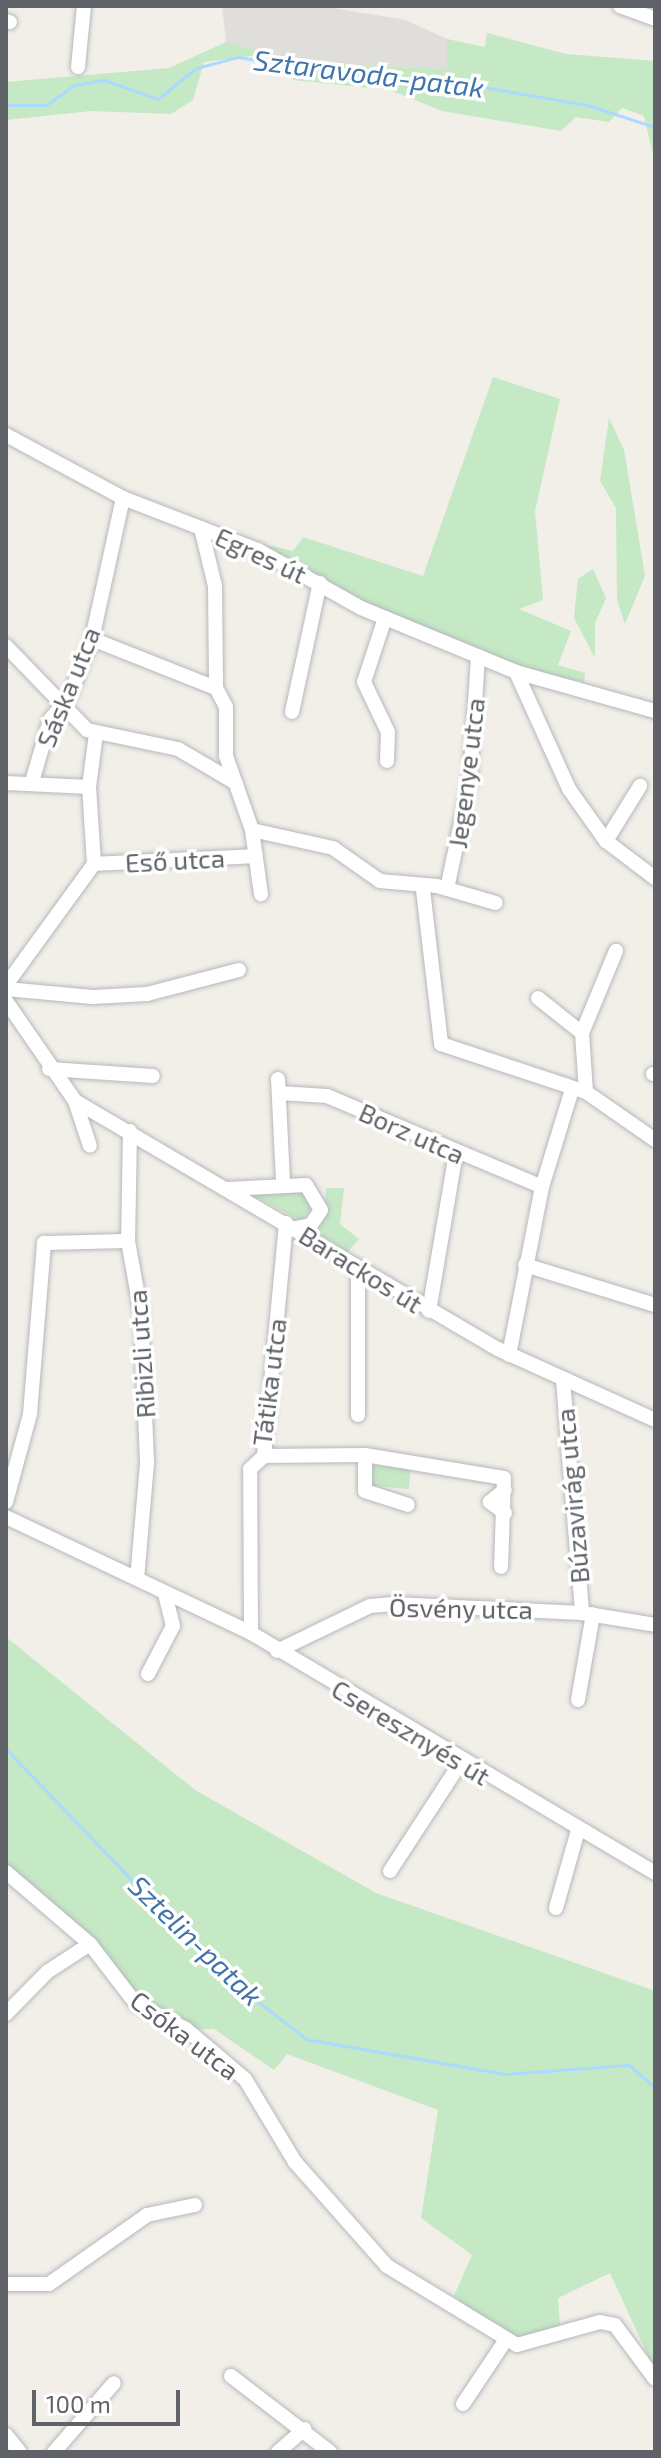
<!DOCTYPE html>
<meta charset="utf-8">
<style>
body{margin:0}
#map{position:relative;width:661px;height:2458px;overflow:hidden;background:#f1efe8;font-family:"Exo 2",sans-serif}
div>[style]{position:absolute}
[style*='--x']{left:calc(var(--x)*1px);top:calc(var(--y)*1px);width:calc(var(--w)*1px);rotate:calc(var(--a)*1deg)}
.industrial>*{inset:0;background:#e0deda}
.green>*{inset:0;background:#c5e8c5;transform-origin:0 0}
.stream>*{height:3px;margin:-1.5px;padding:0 1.5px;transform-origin:1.5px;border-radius:1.5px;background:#aadaff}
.roads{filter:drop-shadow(0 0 2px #b5b8bc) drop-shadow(0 0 2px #b5b8bc)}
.minor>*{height:14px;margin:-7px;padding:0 7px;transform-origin:7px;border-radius:7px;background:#fff}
span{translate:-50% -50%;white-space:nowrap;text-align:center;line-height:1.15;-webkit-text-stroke:7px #fff;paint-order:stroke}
.street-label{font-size:26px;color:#5f6368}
.water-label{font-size:28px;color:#4174aa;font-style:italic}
.frame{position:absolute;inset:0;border:8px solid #5f6368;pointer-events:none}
.scale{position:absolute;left:32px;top:2390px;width:148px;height:36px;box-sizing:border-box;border:4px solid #5f6368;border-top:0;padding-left:10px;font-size:24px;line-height:28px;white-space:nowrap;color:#5f6368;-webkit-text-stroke:6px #fff;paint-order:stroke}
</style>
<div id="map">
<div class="industrial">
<div style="clip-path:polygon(222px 6px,321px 6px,406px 20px,447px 39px,447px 69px,312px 64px,226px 42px)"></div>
</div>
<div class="green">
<div style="clip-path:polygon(487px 33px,566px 54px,655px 61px,655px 163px,644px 116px,622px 108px,609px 122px,576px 117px,561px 131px,442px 111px,390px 90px,293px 80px,293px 66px,257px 55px,204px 62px,193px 100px,171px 114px,91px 111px,6px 120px,6px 82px,169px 68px,226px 42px,312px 64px,447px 69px,447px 39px,485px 47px)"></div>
<div style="clip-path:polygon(493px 377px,560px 399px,535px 511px,543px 600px,519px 609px,571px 631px,558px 665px,585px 673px,584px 682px,528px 670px,387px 614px,263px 544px,293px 551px,303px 537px,423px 576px)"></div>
<div style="clip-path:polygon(609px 418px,624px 450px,645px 576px,625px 624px,617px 600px,616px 508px,600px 481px)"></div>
<div style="clip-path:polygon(593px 569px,606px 598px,595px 623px,595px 658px,574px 618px,578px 579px)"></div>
<div style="clip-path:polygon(298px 1186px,317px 1202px,301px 1221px,244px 1190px)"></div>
<div style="clip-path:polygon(326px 1188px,344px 1188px,340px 1224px,359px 1239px,345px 1255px,312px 1235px,324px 1219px)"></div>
<div style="left:370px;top:1465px;width:41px;height:20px;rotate:6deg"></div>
<div style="clip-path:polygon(6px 1637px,195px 1790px,376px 1893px,655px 1991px,655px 2371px,610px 2273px,558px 2298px,560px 2326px,513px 2342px,454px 2296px,472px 2255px,421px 2218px,438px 2110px,287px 2054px,274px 2070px,214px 2029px,186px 2029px,148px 2011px,6px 1872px)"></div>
</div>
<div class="stream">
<div style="--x:6;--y:105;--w:40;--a:0"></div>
<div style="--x:46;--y:105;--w:35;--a:-35"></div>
<div style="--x:75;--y:85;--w:29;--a:-10"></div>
<div style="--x:104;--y:80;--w:57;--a:19.4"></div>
<div style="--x:158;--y:99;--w:49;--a:-39.2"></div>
<div style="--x:196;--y:68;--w:43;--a:-14.7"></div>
<div style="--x:238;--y:57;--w:97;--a:10"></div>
<div style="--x:334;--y:74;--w:138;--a:4.6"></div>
<div style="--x:472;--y:85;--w:117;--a:9.9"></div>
<div style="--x:587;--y:105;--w:71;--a:17.9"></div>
<div style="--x:6;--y:1749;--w:309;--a:46.2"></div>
<div style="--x:220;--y:1972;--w:109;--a:37.9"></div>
<div style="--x:306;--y:2039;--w:202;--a:10"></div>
<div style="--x:505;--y:2074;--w:124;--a:-4.2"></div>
<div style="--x:629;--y:2065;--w:35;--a:41"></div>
</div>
<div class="roads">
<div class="minor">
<div style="--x:620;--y:6;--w:37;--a:20"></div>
<div style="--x:6;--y:21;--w:4;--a:14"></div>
<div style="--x:78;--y:67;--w:61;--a:-84.4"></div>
<div style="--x:6;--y:435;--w:133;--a:28.3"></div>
<div style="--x:123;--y:498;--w:145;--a:21.1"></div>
<div style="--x:258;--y:550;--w:118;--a:29.4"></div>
<div style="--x:361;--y:608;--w:168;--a:22.4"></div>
<div style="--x:516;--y:672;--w:144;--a:15.7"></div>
<div style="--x:201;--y:528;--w:60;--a:76.4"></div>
<div style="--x:215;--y:586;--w:102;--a:89.4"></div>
<div style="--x:216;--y:688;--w:21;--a:62"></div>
<div style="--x:226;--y:707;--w:49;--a:90"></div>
<div style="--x:226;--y:756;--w:78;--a:70.6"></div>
<div style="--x:252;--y:830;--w:65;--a:82"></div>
<div style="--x:385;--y:618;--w:67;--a:108.2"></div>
<div style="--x:364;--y:682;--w:55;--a:64.4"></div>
<div style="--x:388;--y:732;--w:29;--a:92"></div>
<div style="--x:92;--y:639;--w:133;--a:21.6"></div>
<div style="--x:6;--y:646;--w:117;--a:46"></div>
<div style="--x:87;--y:730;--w:93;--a:11.8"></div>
<div style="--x:178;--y:749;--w:67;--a:30.4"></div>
<div style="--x:516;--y:672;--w:128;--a:65.6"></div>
<div style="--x:569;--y:789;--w:64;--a:54.6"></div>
<div style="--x:606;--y:841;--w:61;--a:37.1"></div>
<div style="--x:292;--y:712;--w:132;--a:-77.8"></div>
<div style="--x:32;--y:782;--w:65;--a:-73.8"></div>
<div style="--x:50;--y:720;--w:32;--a:-51"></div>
<div style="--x:70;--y:695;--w:60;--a:-68.6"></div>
<div style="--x:92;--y:639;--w:144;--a:-77.6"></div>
<div style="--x:6;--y:783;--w:83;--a:2.8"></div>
<div style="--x:252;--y:830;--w:83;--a:12.5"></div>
<div style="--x:333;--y:848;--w:57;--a:35.1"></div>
<div style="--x:380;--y:881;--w:57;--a:5"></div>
<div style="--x:437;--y:886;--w:61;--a:16.1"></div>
<div style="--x:606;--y:841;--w:65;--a:-58.3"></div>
<div style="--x:94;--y:864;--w:162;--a:-2.8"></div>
<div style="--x:447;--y:889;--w:111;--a:-78.1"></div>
<div style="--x:470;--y:780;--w:124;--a:-86.3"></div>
<div style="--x:423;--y:890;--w:155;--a:83.3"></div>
<div style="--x:441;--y:1044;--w:153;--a:18.3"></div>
<div style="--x:586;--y:1092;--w:84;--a:34.8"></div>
<div style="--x:6;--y:985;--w:150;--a:-54"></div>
<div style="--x:94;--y:864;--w:77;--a:-93.7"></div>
<div style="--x:89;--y:787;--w:53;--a:-82.5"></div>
<div style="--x:6;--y:989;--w:87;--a:5.3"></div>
<div style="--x:93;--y:997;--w:54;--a:-3.2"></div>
<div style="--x:147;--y:994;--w:95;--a:-14.6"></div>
<div style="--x:538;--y:998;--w:56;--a:38.5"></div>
<div style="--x:582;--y:1033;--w:59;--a:86.1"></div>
<div style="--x:6;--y:1001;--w:121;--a:55.4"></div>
<div style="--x:75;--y:1101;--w:490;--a:30.4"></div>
<div style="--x:498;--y:1349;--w:172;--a:24.3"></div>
<div style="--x:582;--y:1033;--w:89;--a:-67.5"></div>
<div style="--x:49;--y:1069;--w:104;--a:3.9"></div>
<div style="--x:653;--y:1074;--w:2;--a:0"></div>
<div style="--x:278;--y:1079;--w:104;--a:87.2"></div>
<div style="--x:279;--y:1093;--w:48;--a:3.6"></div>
<div style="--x:327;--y:1096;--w:233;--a:22.9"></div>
<div style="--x:542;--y:1187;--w:98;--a:-72.9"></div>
<div style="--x:75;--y:1101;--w:47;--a:71.6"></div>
<div style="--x:130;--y:1131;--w:110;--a:91"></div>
<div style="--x:128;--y:1241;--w:73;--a:79.8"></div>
<div style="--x:141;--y:1313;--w:150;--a:87.7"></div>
<div style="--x:147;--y:1463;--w:116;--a:94.9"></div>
<div style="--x:227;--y:1189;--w:79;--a:-2.9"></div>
<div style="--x:306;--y:1185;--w:29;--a:59"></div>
<div style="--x:321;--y:1210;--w:18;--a:124"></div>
<div style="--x:311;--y:1225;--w:16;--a:169"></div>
<div style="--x:525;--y:1265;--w:136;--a:17.1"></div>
<div style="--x:429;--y:1311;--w:160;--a:-80.3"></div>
<div style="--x:509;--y:1355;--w:171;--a:-78.9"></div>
<div style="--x:563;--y:1380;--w:234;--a:85.3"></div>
<div style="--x:358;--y:1415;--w:147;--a:-90"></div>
<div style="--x:365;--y:1455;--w:36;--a:90"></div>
<div style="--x:365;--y:1491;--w:45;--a:18"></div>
<div style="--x:264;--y:1456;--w:101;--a:-0.6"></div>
<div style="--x:365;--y:1455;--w:141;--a:9.4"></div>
<div style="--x:504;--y:1478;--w:89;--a:91.9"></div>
<div style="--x:6;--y:1502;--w:91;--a:-74.7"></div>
<div style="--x:30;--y:1414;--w:172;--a:-85.3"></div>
<div style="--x:44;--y:1243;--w:84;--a:-1.4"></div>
<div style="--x:505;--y:1513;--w:19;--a:-144"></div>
<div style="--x:490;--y:1502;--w:19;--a:-39"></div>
<div style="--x:6;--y:1517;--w:271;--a:25.3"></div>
<div style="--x:251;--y:1633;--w:470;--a:30.7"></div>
<div style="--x:251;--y:1633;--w:164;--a:-90.3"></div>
<div style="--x:250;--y:1469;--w:19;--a:-43"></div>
<div style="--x:264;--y:1456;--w:234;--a:-84.6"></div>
<div style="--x:277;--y:1651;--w:103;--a:-25.8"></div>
<div style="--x:370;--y:1606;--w:23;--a:-5"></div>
<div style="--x:393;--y:1604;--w:189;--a:2.7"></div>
<div style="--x:582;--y:1613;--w:74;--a:9.3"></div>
<div style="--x:148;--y:1674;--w:54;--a:-62.5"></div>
<div style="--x:173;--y:1626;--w:33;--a:-104"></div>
<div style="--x:578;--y:1700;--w:87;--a:-80.1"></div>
<div style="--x:390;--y:1871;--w:130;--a:-56.9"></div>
<div style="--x:6;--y:1872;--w:111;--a:40.6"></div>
<div style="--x:90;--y:1944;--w:76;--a:52.5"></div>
<div style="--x:136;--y:2004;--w:56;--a:26.6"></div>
<div style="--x:186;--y:2029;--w:77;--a:40.3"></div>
<div style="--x:245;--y:2079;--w:97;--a:58.9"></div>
<div style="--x:295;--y:2162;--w:139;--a:48.5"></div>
<div style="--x:387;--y:2266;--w:152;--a:31.3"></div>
<div style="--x:517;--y:2345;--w:86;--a:-15.5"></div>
<div style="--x:600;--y:2322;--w:15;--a:11"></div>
<div style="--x:615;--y:2325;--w:67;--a:53.5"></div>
<div style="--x:556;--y:1908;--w:81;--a:-74.2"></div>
<div style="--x:6;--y:2014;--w:59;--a:-45.7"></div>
<div style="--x:47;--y:1972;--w:51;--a:-33.1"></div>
<div style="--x:6;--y:2284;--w:43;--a:0"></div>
<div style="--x:49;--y:2284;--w:120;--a:-35.1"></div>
<div style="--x:147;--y:2215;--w:49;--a:-11.8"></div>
<div style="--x:231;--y:2376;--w:125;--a:37.5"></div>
<div style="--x:463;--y:2404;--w:76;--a:-56.3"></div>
<div style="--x:6;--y:2435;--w:22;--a:51"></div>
<div style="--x:54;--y:2452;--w:91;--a:-49"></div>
<div style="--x:278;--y:2452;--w:35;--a:-41"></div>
</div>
</div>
<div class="street-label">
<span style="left:261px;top:555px;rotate:25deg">Egres út</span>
<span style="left:68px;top:687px;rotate:-68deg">Sáska utca</span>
<span style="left:466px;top:773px;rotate:-83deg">Jegenye utca</span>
<span style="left:175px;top:860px;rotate:-3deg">Eső utca</span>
<span style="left:412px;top:1133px;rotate:24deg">Borz utca</span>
<span style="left:361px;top:1269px;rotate:32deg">Barackos út</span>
<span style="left:141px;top:1354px;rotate:-94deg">Ribizli utca</span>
<span style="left:269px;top:1382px;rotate:-83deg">Tátika utca</span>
<span style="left:572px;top:1496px;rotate:-95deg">Búzavirág utca</span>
<span style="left:461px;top:1608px;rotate:1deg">Ösvény utca</span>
<span style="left:411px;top:1732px;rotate:31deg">Cseresznyés út</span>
<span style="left:185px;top:2035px;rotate:37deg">Csóka utca</span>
</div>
<div class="water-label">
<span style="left:369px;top:73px;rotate:7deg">Sztaravoda-patak</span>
<span style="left:196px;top:1940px;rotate:44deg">Sztelin-patak</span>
</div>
<div class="frame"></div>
<div class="scale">100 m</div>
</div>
